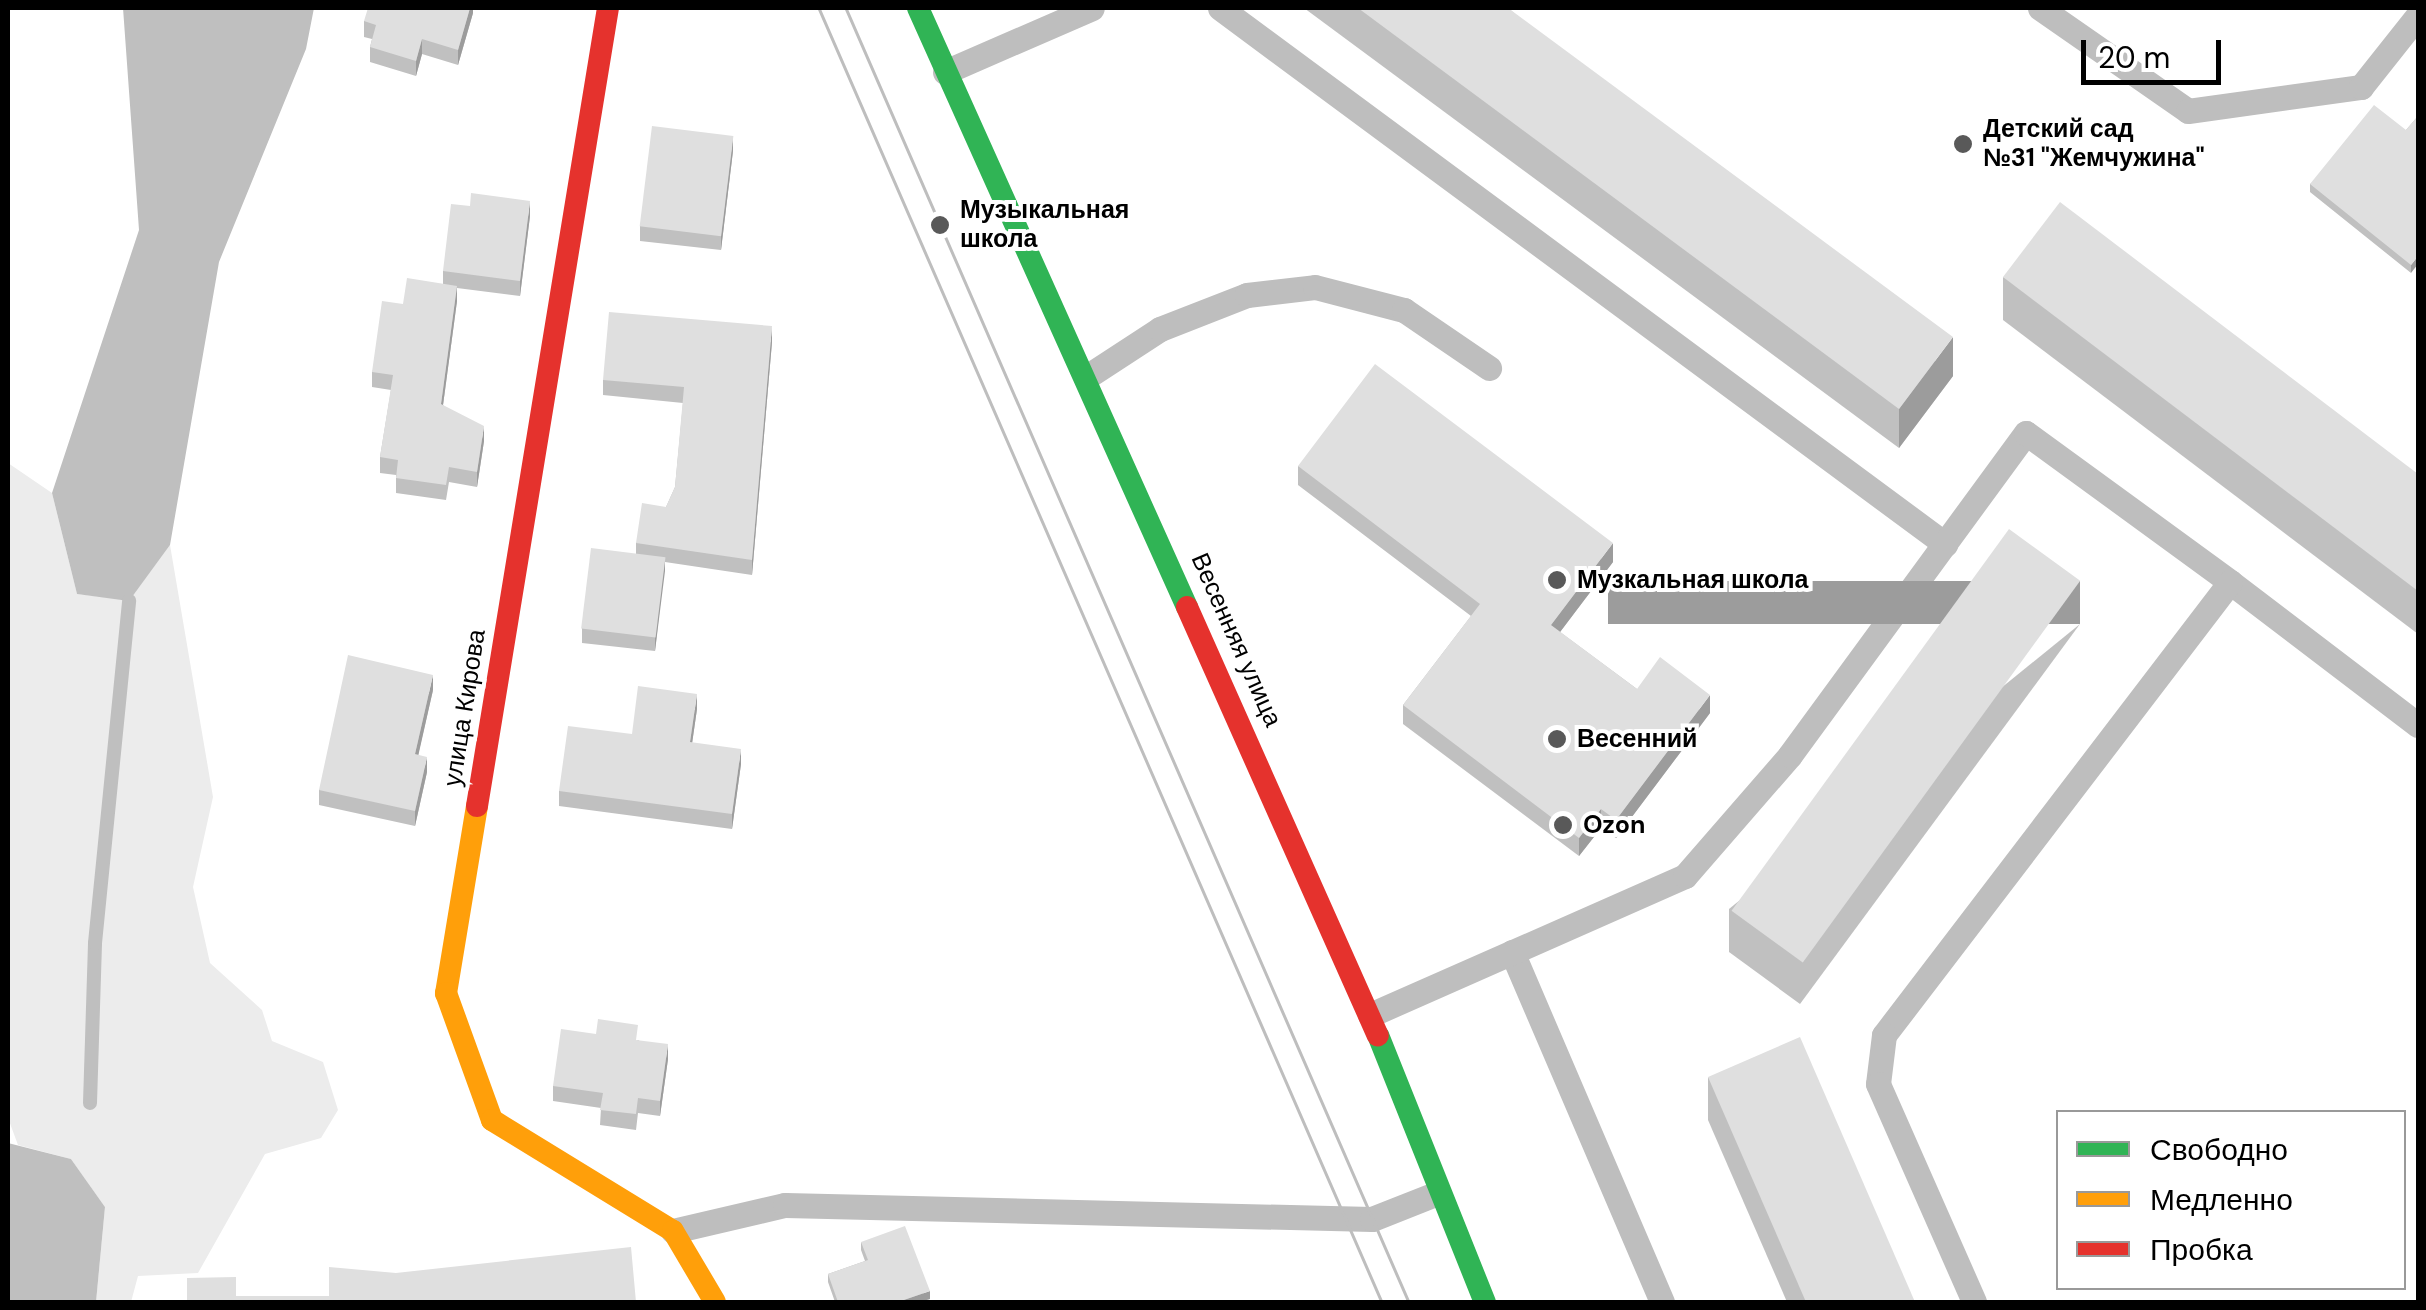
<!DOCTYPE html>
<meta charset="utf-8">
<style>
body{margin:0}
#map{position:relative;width:2426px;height:1310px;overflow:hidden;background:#fff;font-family:"DM Sans",sans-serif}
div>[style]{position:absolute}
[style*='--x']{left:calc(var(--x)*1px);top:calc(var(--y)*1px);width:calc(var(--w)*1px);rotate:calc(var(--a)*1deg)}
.green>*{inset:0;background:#ececec}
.water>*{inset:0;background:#bfbfbf}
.stream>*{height:14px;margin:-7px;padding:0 7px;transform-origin:7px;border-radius:7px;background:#bfbfbf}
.lane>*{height:25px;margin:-12.5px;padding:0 12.5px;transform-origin:12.5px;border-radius:12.5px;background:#bebebe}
.fast>*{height:22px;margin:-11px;padding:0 11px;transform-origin:11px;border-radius:11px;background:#30b455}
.slow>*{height:22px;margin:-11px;padding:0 11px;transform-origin:11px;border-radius:11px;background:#ff9f0a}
.jam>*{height:22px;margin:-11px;padding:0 11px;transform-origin:11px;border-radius:11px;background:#e5322d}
.tram>*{height:2.5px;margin:-1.25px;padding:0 1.25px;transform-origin:1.25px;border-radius:1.25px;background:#bebebe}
.wall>*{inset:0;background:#c0c0c0}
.shaded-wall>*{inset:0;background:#9c9c9c;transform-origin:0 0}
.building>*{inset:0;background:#dfdfdf;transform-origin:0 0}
.dots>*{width:28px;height:28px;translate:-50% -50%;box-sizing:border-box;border:5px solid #fff;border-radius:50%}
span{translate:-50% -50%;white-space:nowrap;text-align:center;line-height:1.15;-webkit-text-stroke:8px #fff;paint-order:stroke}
.poi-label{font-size:25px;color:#000;font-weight:700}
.left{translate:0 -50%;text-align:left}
.street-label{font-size:25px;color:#000}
.frame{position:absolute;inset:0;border:10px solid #000;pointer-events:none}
.legend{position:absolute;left:2056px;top:1110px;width:350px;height:180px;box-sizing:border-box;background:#fff;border:2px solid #999;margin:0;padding:12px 18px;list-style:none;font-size:30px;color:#000}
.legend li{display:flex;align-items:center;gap:20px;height:50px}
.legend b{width:50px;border:2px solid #999}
.scale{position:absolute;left:2081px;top:40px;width:140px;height:45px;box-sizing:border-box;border:5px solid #000;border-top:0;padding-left:12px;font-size:30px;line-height:35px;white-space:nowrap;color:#000;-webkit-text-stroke:8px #fff;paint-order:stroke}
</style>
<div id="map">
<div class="green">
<div style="clip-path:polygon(8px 463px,52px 493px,77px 594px,129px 600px,170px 545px,213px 797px,193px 887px,210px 963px,262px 1010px,272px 1041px,323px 1062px,338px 1110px,321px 1138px,265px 1154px,198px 1273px,138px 1276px,131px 1302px,96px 1302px,105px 1207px,71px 1159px,18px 1145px,8px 1118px)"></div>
</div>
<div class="water">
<div style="clip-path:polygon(123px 8px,314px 8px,306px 49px,219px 262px,170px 545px,129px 601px,77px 594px,52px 493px,139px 230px)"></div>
<div style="clip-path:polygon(8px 1143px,71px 1159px,105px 1207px,96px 1302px,8px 1302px)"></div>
</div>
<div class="stream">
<div style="--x:90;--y:1103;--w:160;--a:-88.2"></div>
<div style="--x:95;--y:943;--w:344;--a:-84.3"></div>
</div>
<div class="lane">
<div style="--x:1220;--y:8;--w:902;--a:36.48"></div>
<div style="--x:2040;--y:8;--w:180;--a:34.8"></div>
<div style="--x:2188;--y:111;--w:175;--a:-7.9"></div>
<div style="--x:2361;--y:87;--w:92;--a:-51.6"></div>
<div style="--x:945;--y:72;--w:160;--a:-23.5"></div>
<div style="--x:1088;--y:376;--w:86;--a:-33.1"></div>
<div style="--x:1160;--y:329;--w:93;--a:-21.3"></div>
<div style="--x:1247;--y:295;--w:68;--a:-6.7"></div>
<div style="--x:1315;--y:287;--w:92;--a:14.5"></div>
<div style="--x:1404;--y:310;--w:103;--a:34.3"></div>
<div style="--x:2230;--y:582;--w:236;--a:37.3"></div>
<div style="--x:1512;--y:952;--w:381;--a:66.8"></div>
<div style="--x:1370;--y:1015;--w:344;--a:-23.8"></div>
<div style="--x:1685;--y:876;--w:160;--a:-49"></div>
<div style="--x:1790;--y:755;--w:399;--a:-53.8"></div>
<div style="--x:2026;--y:433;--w:253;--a:36.1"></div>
<div style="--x:2230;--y:582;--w:570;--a:127.37"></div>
<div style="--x:1884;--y:1035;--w:49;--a:97"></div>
<div style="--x:1878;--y:1084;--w:238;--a:66.2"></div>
<div style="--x:673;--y:1231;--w:115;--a:-13.1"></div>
<div style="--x:785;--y:1205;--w:587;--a:1.37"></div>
<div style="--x:1372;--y:1219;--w:71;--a:-21.5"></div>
</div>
<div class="fast">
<div style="--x:918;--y:8;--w:657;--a:65.82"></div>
<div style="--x:1378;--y:1035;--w:288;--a:68.2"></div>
</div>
<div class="slow">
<div style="--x:477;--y:806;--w:190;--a:99.4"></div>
<div style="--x:446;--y:993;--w:135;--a:70.1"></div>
<div style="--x:492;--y:1120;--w:212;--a:31.5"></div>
<div style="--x:673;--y:1231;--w:82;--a:59.4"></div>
</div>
<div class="jam">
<div style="--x:1187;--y:607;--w:469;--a:66"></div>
<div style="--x:477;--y:806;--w:809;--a:-80.68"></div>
</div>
<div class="tram">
<div style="--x:819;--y:8;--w:1411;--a:66.49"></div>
<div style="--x:846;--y:8;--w:1411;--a:66.49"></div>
</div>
<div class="wall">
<div style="clip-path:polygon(473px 8px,473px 13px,458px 65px,422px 54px,416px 76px,370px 62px,370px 47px,372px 39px,364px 37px,364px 21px)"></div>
<div style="clip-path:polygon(1304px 8px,1508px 8px,1953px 376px,1899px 448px)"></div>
<div style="clip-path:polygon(2418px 116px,2411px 273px,2310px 192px,2310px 184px,2406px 130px)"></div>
<div style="clip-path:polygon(733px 151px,721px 250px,640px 241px,640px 226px)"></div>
<div style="clip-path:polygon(530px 216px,520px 296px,457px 288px,457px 301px,443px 405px,484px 441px,477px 487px,449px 482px,446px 500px,396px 493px,396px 475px,380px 473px,380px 457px,391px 390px,372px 387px,372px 372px,403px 304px,443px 284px,443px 271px)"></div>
<div style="clip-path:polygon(2003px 277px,2418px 474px,2418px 634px,2003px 320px)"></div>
<div style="clip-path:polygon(772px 342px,752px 575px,665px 562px,655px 651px,582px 643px,582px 628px,636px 554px,636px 543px,666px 507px,675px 487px,683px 403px,603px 395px,603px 380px)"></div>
<div style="clip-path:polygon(1298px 466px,1613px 562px,1560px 632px,1637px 689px,1710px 713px,1616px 838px,1601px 828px,1579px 856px,1403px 724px,1403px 705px,1471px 616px,1298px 485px)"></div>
<div style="clip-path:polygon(2080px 624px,1800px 1004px,1729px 952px,1729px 909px)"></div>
<div style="clip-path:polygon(433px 690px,418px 755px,427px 772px,415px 826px,319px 805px,319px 790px)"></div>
<div style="clip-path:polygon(697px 709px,692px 743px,741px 764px,732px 829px,559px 806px,559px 791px,632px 734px)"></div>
<div style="clip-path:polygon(638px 1040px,668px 1059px,660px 1116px,638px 1113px,636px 1130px,600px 1125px,601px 1108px,553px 1101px,553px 1086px)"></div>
<div style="clip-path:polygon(1708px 1077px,1915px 1302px,1787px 1302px,1708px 1120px)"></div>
<div style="clip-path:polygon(861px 1242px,930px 1299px,919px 1302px,835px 1302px,828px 1282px,828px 1274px,865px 1261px,861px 1250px)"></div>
</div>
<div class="shaded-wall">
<div style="clip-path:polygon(470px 8px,473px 8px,473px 13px,458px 65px,458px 50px)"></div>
<div style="clip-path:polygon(422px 39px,422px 54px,416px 76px,416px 61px)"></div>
<div style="clip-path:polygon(733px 136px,733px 151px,721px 250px,721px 235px)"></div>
<div style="clip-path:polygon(530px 201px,530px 216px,520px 296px,520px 281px)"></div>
<div style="clip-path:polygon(2418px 256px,2418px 264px,2411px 273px,2411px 265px)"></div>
<div style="clip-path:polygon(457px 286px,457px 301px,441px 420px,441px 404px)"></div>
<div style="clip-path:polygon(772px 326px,772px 342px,752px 575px,752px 560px)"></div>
<div style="clip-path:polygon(1953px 337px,1953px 376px,1899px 448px,1899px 409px)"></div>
<div style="clip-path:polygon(484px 426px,484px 441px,477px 487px,477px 472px)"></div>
<div style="clip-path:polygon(1613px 543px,1613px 562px,1551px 644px,1551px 625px)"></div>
<div style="clip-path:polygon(665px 557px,665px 571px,655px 651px,655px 636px)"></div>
<div style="left:2080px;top:581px;width:43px;height:472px;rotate:90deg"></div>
<div style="clip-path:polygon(433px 675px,433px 690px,415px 770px,415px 754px)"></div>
<div style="clip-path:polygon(697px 694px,697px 709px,690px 758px,690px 742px)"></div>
<div style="clip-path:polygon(1710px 695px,1710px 713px,1616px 838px,1616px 820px)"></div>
<div style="clip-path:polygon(741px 749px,741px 764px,732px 829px,732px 814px)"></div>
<div style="clip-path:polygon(427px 757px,427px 772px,415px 826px,415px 811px)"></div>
<div style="clip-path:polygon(1601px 809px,1601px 828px,1579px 856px,1579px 838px)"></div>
<div style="clip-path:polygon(668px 1044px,668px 1059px,660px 1116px,660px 1101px)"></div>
<div style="clip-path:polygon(930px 1291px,930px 1299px,919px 1302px,898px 1302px)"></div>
</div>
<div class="building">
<div style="clip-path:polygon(368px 8px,470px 8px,458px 50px,422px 39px,416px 61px,370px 47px,376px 25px,364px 21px)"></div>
<div style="clip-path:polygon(1358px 8px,1508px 8px,1953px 337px,1899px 409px)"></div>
<div style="clip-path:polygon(2374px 105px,2406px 130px,2418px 116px,2418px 256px,2411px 265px,2310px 184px)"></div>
<div style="left:652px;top:126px;width:82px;height:101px;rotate:7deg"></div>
<div style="clip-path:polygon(471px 193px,530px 201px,520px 281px,443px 271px,451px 204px,470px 206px)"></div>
<div style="clip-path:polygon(2060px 202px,2418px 474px,2418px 591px,2003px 277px)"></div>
<div style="clip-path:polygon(407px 278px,457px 286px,441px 404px,484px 426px,477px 472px,449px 467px,446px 485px,396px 478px,398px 460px,380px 457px,393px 375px,372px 372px,382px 301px,403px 304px)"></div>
<div style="clip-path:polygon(609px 312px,772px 326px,752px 560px,636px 543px,642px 503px,666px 507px,675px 487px,684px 387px,603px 380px)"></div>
<div style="clip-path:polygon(1375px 364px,1613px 543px,1551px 625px,1637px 689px,1660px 657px,1710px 695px,1616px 820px,1601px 809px,1579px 838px,1403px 705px,1480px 604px,1298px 466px)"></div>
<div style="left:2009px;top:529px;width:88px;height:472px;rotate:36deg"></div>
<div style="left:591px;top:548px;width:75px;height:81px;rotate:7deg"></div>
<div style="clip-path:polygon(348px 655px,433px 675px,415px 754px,427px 757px,415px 811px,319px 790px)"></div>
<div style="clip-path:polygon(638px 686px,697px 694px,690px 742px,741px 749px,732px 814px,559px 791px,568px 726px,632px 734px)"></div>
<div style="clip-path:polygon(598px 1019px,638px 1025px,636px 1040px,668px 1044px,660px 1101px,638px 1098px,636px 1114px,600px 1110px,603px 1093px,553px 1086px,561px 1029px,596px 1034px)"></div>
<div style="clip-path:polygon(1800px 1037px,1915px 1302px,1806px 1302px,1708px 1077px)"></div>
<div style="clip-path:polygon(905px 1226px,930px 1291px,898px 1302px,838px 1302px,828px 1274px,868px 1260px,861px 1242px)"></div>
<div style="clip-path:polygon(631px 1247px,636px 1302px,187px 1302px,187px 1278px,236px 1277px,236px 1296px,329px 1296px,329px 1267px,396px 1273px)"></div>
</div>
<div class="dots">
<div style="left:1963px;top:144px;background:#595959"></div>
<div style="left:940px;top:225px;background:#595959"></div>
<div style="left:1557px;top:580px;background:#595959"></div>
<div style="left:1557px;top:739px;background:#595959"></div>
<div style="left:1563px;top:825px;background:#595959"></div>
</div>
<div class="poi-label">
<span class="left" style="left:1983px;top:144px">Детский сад<br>№31 "Жемчужина"</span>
<span class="left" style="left:960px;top:225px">Музыкальная<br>школа</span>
<span class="left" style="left:1577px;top:580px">Музкальная школа</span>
<span class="left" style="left:1577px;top:739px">Весенний</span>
<span class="left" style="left:1583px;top:825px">Ozon</span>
</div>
<div class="street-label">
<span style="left:1236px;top:640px;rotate:66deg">Весенняя улица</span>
<span style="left:465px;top:708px;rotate:-81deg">улица Кирова</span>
</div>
<div class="frame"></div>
<ul class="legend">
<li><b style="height:12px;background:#30b455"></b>Свободно</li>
<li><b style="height:12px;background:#ff9f0a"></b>Медленно</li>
<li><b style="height:12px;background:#e5322d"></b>Пробка</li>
</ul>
<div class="scale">20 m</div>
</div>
